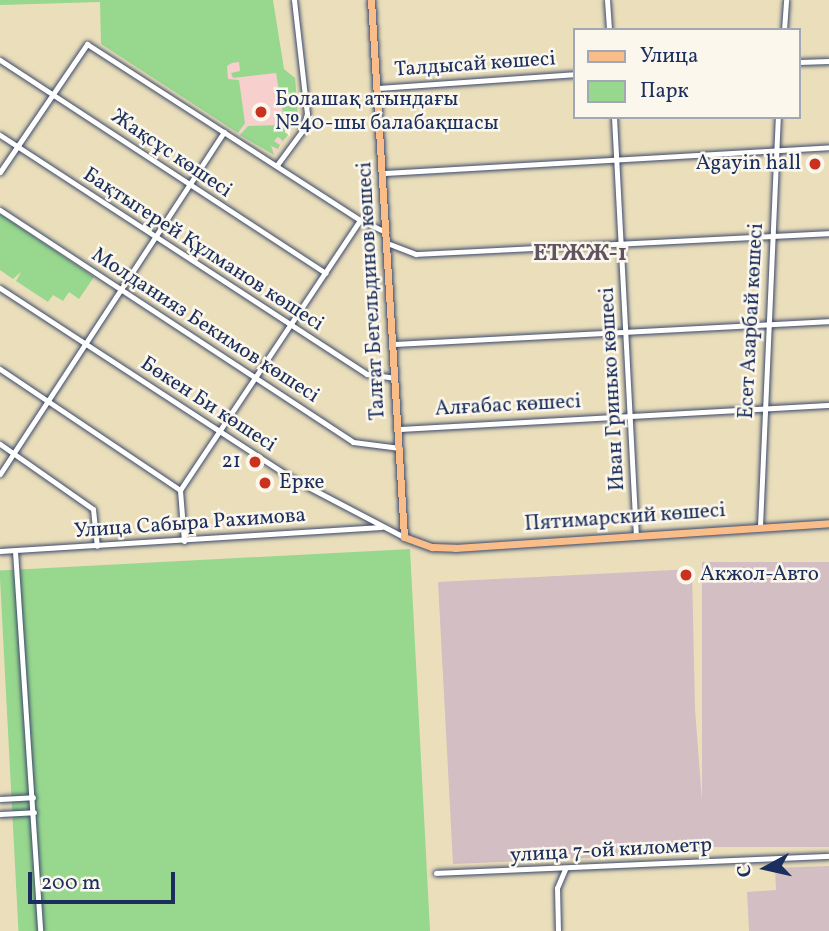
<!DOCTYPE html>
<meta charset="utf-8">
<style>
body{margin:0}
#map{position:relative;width:829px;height:931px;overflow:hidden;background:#ebdfbb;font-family:Vollkorn,serif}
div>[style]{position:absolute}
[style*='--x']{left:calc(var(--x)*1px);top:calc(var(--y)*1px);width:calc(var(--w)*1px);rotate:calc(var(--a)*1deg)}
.built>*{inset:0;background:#f7d0cd}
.industrial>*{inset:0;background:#d2bec3;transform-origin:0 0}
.green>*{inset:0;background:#98d88e;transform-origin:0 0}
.roads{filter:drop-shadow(0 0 2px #3a496c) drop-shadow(0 0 2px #3a496c)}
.minor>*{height:5px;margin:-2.5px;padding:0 2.5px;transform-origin:2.5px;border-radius:2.5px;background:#fff}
.major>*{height:7px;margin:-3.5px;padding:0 3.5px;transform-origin:3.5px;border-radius:3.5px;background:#f8bd89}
.dots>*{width:19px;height:19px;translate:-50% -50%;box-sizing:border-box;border:4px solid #fbf7ec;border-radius:50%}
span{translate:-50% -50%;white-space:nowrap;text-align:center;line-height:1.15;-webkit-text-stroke:5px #fbf7ec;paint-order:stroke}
.street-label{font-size:21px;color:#1b2f5e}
.poi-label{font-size:21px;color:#1b2f5e}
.left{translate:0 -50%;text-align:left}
.right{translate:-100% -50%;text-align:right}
.neighbourhood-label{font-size:23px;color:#615461;font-weight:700}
.legend{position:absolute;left:573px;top:28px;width:228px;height:91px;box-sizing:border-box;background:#fbf7ec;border:2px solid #a1a7b3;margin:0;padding:9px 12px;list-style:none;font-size:21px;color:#1b2f5e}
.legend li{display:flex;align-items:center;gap:14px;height:35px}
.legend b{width:35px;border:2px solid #a1a7b3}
.north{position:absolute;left:731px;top:833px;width:70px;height:70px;-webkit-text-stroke:5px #fbf7ec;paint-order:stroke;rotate:262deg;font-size:19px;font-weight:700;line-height:28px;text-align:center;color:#1b2f5e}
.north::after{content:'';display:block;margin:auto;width:24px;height:32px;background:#1b2f5e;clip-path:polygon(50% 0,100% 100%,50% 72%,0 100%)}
.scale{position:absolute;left:28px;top:872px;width:147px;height:32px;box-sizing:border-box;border:4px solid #1b2f5e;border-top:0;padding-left:9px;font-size:21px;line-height:24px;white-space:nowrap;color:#1b2f5e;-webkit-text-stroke:5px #fbf7ec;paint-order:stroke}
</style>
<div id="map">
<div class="built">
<div style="clip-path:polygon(282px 54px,284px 69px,295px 78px,298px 120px,274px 155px,224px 125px,223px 56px)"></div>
</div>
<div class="industrial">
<div style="left:829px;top:562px;width:285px;height:127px;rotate:90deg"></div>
<div style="clip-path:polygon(692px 569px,695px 709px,706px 853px,453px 864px,438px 582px)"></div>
<div style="clip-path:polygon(829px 866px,829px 931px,749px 931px,747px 892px,776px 890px,775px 868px)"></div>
</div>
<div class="green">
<div style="clip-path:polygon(0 0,273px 0,284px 69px,295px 78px,297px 102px,281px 103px,276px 73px,233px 78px,231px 73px,240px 71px,239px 62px,232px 63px,227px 66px,228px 79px,239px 80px,245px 123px,238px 133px,101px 44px,100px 2px,0 5px)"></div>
<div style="clip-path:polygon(297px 104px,298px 120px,284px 132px,288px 135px,283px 141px,278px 137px,274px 141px,280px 145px,278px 149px,271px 146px,274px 155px,240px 135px,248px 126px,284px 125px,282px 107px)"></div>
<div style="clip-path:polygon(0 214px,94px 277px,79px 299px,69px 292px,63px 301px,53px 295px,48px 302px,16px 281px,21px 272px,13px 279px,0 270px)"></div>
<div style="left:410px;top:549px;width:383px;height:411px;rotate:87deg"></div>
</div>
<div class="roads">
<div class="minor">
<div style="--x:607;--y:0;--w:30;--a:86"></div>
<div style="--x:784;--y:30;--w:30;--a:-86"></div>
<div style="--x:0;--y:60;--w:389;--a:33.2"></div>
<div style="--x:799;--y:62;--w:30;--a:-2"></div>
<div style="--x:377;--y:88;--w:198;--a:-4"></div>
<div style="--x:614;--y:117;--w:418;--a:87"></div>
<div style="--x:0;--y:135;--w:438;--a:33.1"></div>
<div style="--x:367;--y:374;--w:27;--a:8"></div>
<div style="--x:277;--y:165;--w:42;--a:-53.7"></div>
<div style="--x:302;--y:131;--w:18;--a:-74"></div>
<div style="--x:307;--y:114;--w:115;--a:-96.5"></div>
<div style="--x:0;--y:172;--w:155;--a:-55.8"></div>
<div style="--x:87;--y:44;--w:325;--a:32.8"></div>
<div style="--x:360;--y:220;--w:29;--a:25"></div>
<div style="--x:383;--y:173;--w:447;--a:-3.3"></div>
<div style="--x:0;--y:210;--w:422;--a:33.3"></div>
<div style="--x:353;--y:442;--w:47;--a:7.3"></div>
<div style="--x:387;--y:243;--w:31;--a:21"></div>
<div style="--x:416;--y:254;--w:414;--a:-2.9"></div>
<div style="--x:0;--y:288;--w:350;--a:33.1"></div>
<div style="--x:293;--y:479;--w:125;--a:27.6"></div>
<div style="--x:392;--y:344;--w:438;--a:-3"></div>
<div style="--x:0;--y:369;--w:217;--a:33.9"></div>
<div style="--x:398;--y:429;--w:432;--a:-3.2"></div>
<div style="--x:0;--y:444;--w:113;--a:35"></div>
<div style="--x:93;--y:509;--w:37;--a:84"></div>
<div style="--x:0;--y:474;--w:409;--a:-56.8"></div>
<div style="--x:760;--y:526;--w:409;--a:-87.5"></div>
<div style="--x:184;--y:541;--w:51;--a:-94.5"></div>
<div style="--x:180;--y:490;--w:324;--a:-56.3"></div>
<div style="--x:0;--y:551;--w:382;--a:-3.6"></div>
<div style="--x:15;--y:551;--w:381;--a:86.2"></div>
<div style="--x:0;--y:799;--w:33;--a:-3"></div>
<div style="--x:0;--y:814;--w:34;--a:-3"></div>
<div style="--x:436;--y:873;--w:393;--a:-2.5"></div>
<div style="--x:558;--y:931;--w:43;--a:-91.3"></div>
<div style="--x:557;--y:888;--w:21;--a:-67"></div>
</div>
<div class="major">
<div style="--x:371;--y:0;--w:538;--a:86.48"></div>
<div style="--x:404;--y:537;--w:30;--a:20"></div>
<div style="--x:432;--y:547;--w:23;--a:2"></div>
<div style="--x:455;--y:548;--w:375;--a:-3.8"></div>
</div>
</div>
<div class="dots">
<div style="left:261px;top:112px;background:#c8321e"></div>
<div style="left:815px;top:164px;background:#c8321e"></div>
<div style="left:255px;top:462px;background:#c8321e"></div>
<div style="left:265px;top:483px;background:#c8321e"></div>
<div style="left:686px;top:575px;background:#c8321e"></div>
</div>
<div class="street-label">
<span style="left:475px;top:65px;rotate:-4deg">Талдысай көшесі</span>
<span style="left:171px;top:154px;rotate:34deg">Жақсұс көшесі</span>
<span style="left:203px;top:250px;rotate:33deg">Бақтыгерей Құлманов көшесі</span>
<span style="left:372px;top:291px;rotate:-93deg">Талғат Бегельдинов көшесі</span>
<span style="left:752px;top:321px;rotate:-87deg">Есет Азарбай көшесі</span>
<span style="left:205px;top:326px;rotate:33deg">Молданияз Бекимов көшесі</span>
<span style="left:613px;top:389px;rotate:-93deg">Иван Гринько көшесі</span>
<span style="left:208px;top:405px;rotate:33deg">Бөкен Би көшесі</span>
<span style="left:508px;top:406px;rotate:-3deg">Алғабас көшесі</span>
<span style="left:625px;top:518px;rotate:-4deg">Пятимарский көшесі</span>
<span style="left:190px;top:524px;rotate:-4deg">Улица Сабыра Рахимова</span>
<span style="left:611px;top:851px;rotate:-3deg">улица 7-ой километр</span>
</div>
<div class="poi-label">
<span class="left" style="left:275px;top:112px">Болашақ атындағы<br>№40-шы балабақшасы</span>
<span class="right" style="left:801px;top:164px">Agayin hall</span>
<span class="right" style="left:241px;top:462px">21</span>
<span class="left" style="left:279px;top:483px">Ерке</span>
<span class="left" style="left:700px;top:575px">Акжол-Авто</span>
</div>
<div class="neighbourhood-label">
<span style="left:580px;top:254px">ЕТЖЖ-1</span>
</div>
<ul class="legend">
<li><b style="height:9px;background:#f8bd89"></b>Улица</li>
<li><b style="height:19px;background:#98d88e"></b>Парк</li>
</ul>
<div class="north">С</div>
<div class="scale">200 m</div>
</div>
